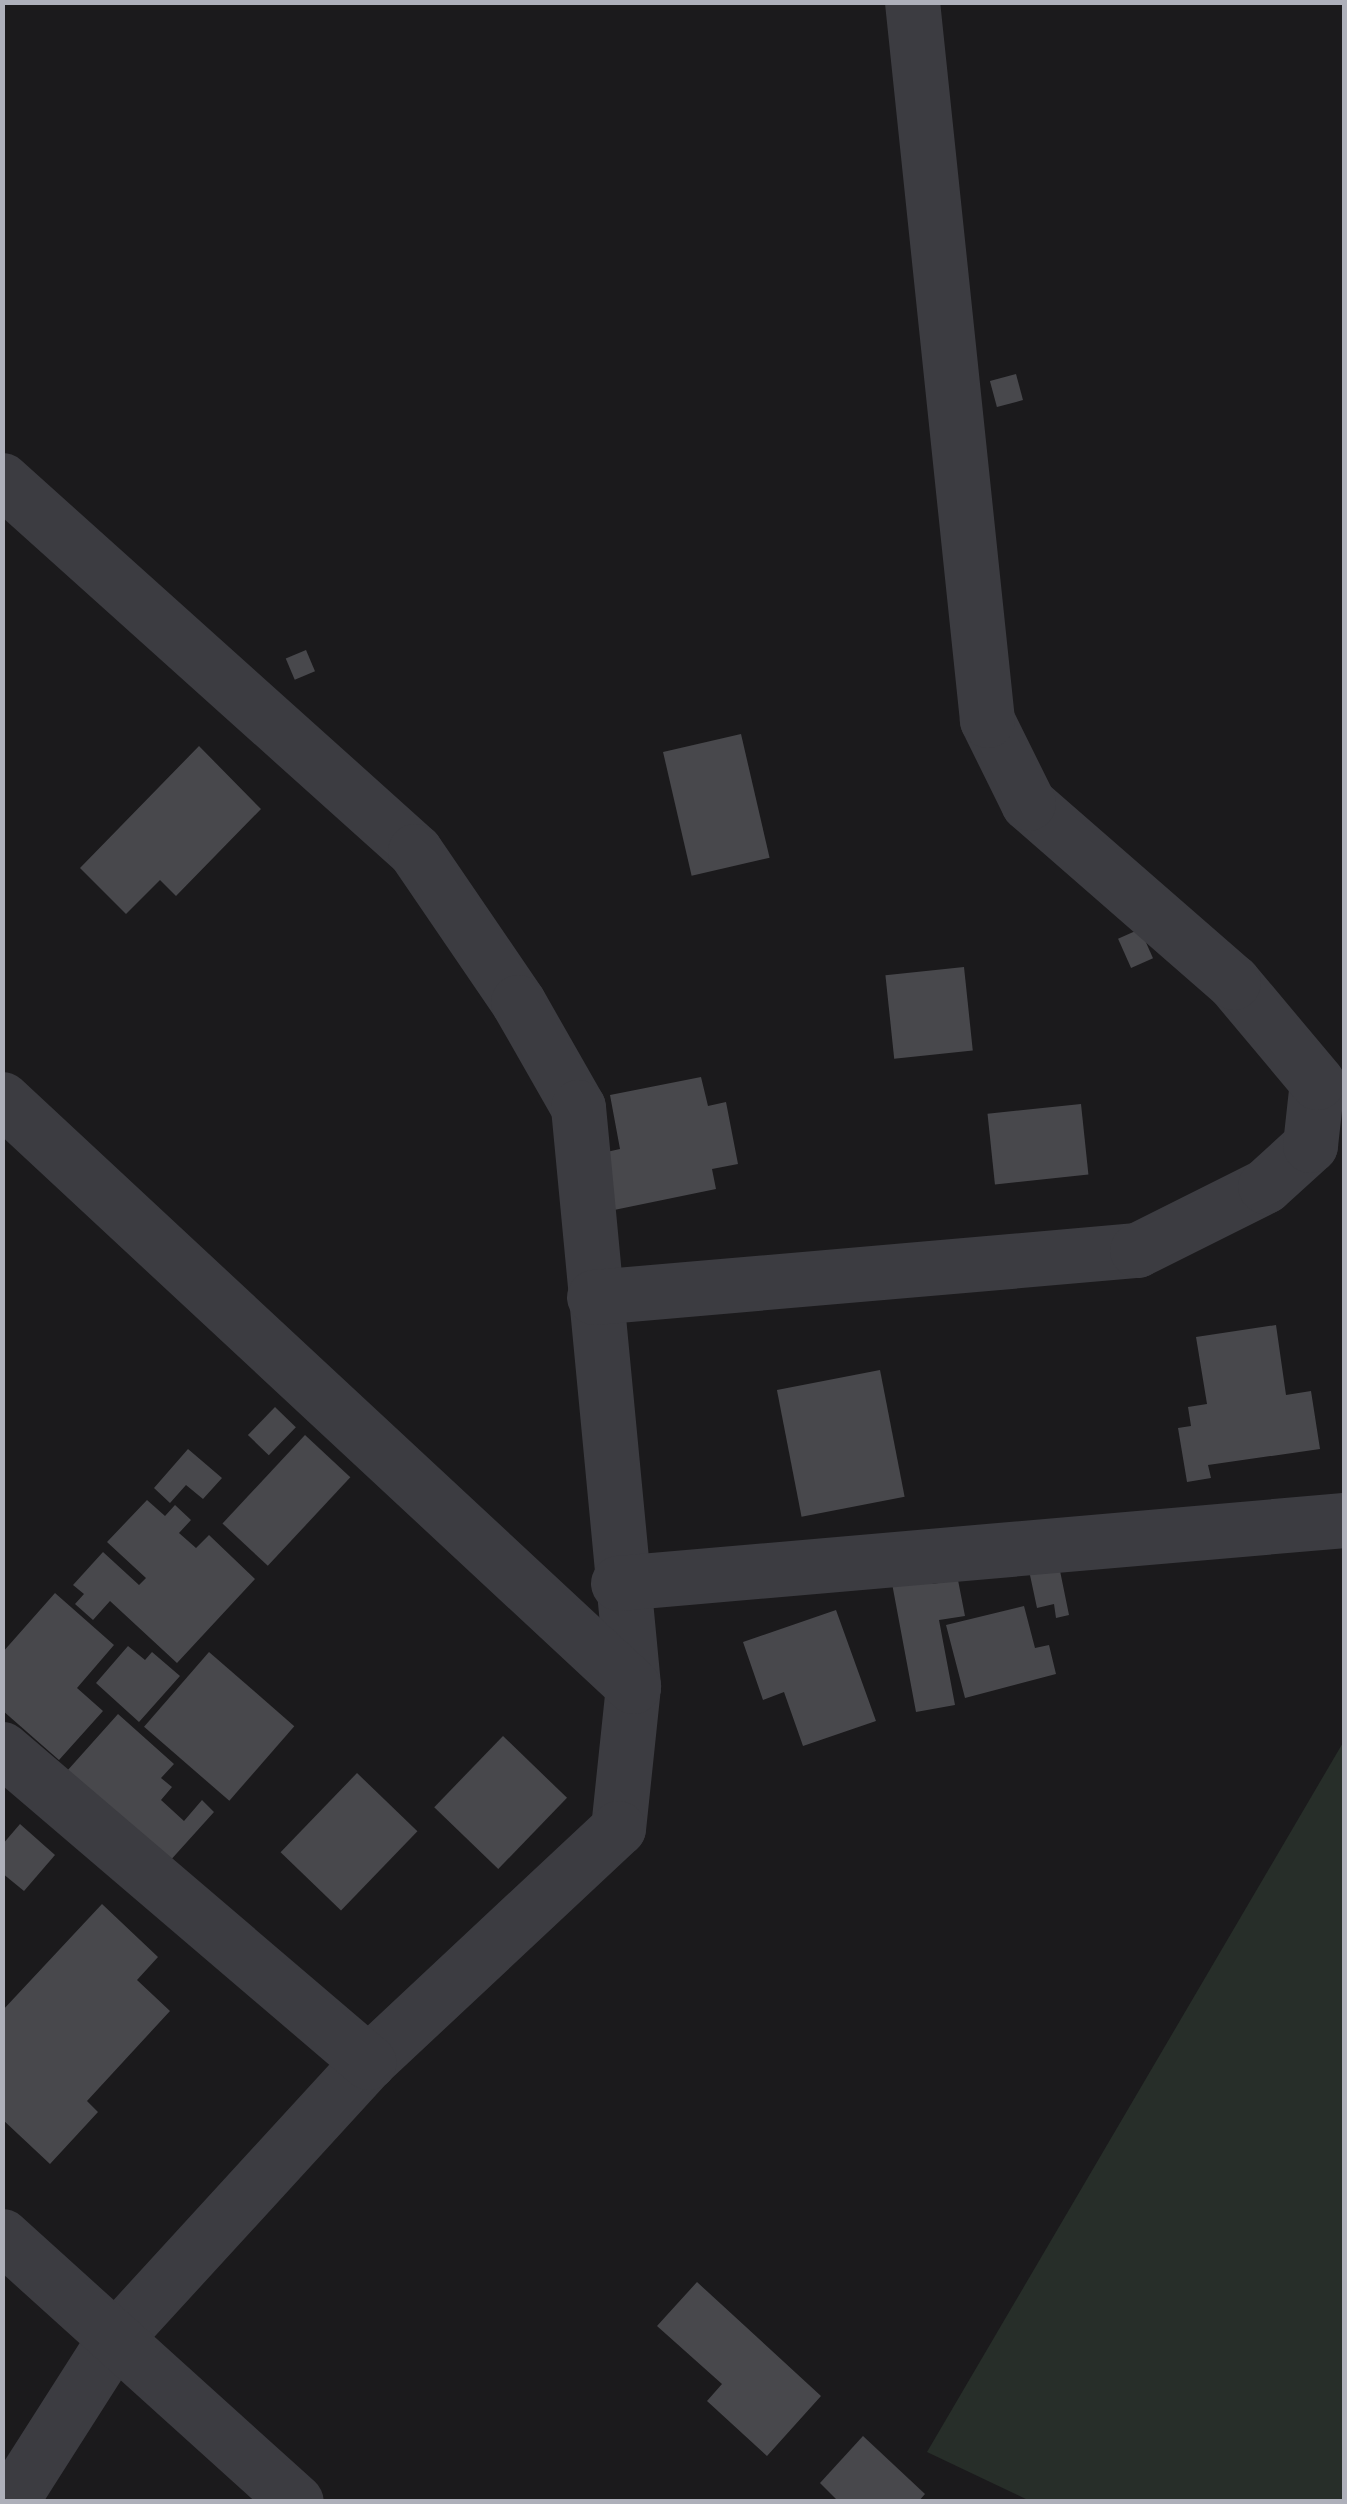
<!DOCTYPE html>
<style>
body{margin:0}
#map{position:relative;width:1347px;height:2504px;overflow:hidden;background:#1b1a1c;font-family:"Fira Sans Condensed",sans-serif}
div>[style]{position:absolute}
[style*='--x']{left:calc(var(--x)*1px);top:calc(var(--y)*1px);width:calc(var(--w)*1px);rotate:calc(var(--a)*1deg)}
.green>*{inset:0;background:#272e29}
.building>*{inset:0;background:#48484c;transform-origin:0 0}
.minor>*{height:55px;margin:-27.5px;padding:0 27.5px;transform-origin:27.5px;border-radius:27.5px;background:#3c3c41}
span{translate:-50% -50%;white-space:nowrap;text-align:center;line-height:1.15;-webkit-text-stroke:8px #161517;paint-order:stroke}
.frame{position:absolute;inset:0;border:5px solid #aeb0ba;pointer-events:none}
</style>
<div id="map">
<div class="green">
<div style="clip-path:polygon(1344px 1741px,1344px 2501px,1030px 2501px,927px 2452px)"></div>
</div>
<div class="building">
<div style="left:1016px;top:374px;width:27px;height:27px;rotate:75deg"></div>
<div style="left:306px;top:650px;width:23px;height:22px;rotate:67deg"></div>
<div style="left:741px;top:734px;width:127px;height:80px;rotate:77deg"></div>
<div style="clip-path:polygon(199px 746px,261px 809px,176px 896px,160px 880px,126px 914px,80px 868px)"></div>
<div style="left:1140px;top:929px;width:32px;height:24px;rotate:66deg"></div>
<div style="left:964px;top:967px;width:84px;height:79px;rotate:84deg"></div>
<div style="clip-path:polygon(701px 1077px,708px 1106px,726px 1102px,738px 1164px,712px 1169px,716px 1189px,614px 1210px,602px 1153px,620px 1149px,610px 1095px)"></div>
<div style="left:1081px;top:1104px;width:71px;height:94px;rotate:84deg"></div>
<div style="clip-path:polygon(1276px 1325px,1286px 1395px,1311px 1391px,1320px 1449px,1208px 1465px,1211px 1478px,1187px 1482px,1178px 1428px,1191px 1426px,1188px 1407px,1207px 1404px,1196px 1337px)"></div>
<div style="left:880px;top:1370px;width:129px;height:105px;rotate:79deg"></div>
<div style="left:275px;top:1407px;width:29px;height:39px;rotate:44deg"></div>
<div style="left:305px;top:1435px;width:62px;height:121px;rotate:43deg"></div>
<div style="clip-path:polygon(188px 1449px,222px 1478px,203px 1499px,186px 1485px,170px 1503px,154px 1488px)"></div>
<div style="clip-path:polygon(147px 1500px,165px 1516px,175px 1505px,191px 1520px,179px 1533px,196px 1548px,209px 1535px,255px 1579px,177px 1663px,110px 1601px,93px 1620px,75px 1604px,84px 1594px,73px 1585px,103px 1552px,139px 1585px,146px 1578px,107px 1542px)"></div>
<div style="clip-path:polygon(1057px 1556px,1069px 1615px,1056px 1618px,1054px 1604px,1037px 1608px,1027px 1561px)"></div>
<div style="clip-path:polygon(930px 1571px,932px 1584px,958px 1580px,965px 1616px,939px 1620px,955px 1705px,916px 1712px,891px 1578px)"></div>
<div style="clip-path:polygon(55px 1593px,114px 1645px,77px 1688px,103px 1711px,59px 1760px,2px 1710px,2px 1653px)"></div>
<div style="clip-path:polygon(1024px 1606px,1035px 1648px,1049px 1645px,1056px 1674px,965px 1698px,946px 1625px)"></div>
<div style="clip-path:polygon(836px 1610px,876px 1721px,803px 1746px,784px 1692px,763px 1700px,743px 1642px)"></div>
<div style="clip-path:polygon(128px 1646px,145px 1660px,152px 1652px,180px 1676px,139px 1722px,96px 1683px)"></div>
<div style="left:209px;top:1652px;width:113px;height:99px;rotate:41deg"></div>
<div style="clip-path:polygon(118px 1714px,174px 1764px,161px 1778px,172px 1787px,161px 1800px,184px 1821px,202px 1800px,214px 1812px,168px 1863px,67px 1771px)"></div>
<div style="left:503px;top:1736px;width:89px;height:99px;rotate:44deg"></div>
<div style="left:357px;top:1773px;width:84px;height:110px;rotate:44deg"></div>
<div style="clip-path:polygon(20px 1824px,55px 1855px,24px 1891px,2px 1873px,2px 1845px)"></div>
<div style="clip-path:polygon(102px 1904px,158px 1957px,137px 1980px,170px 2011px,87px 2101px,98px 2112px,50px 2164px,2px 2119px,2px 2011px)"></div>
<div style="clip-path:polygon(697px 2282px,821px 2396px,767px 2456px,707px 2401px,722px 2384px,657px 2326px)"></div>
<div style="clip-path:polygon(863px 2436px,925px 2494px,918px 2502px,839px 2502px,820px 2483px)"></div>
</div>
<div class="minor">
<div style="--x:2;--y:480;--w:555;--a:41.93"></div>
<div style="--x:415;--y:851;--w:183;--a:55.7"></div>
<div style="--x:518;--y:1002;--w:121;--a:60.3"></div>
<div style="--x:578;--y:1107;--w:582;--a:84.57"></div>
<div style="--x:633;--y:1686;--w:143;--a:96"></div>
<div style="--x:618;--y:1828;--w:342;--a:136.9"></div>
<div style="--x:368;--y:2062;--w:376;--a:132.5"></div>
<div style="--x:114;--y:2339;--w:193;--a:122.5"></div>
<div style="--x:2;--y:1099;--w:862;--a:42.93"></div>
<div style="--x:594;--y:1297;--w:545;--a:-4.95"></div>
<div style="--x:1137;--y:1250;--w:143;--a:-26.6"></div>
<div style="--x:1265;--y:1186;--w:61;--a:-42.3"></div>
<div style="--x:1310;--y:1145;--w:63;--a:-83.7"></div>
<div style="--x:1317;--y:1082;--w:131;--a:-130"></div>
<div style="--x:1233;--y:982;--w:272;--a:-138.9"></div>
<div style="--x:1028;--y:803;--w:93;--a:-116.3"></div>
<div style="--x:987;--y:720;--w:722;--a:-95.96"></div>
<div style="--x:618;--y:1583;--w:729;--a:-4.96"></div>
<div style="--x:2;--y:1749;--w:482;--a:40.5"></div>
<div style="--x:2;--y:2236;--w:396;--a:42.1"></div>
</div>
<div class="frame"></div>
</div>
